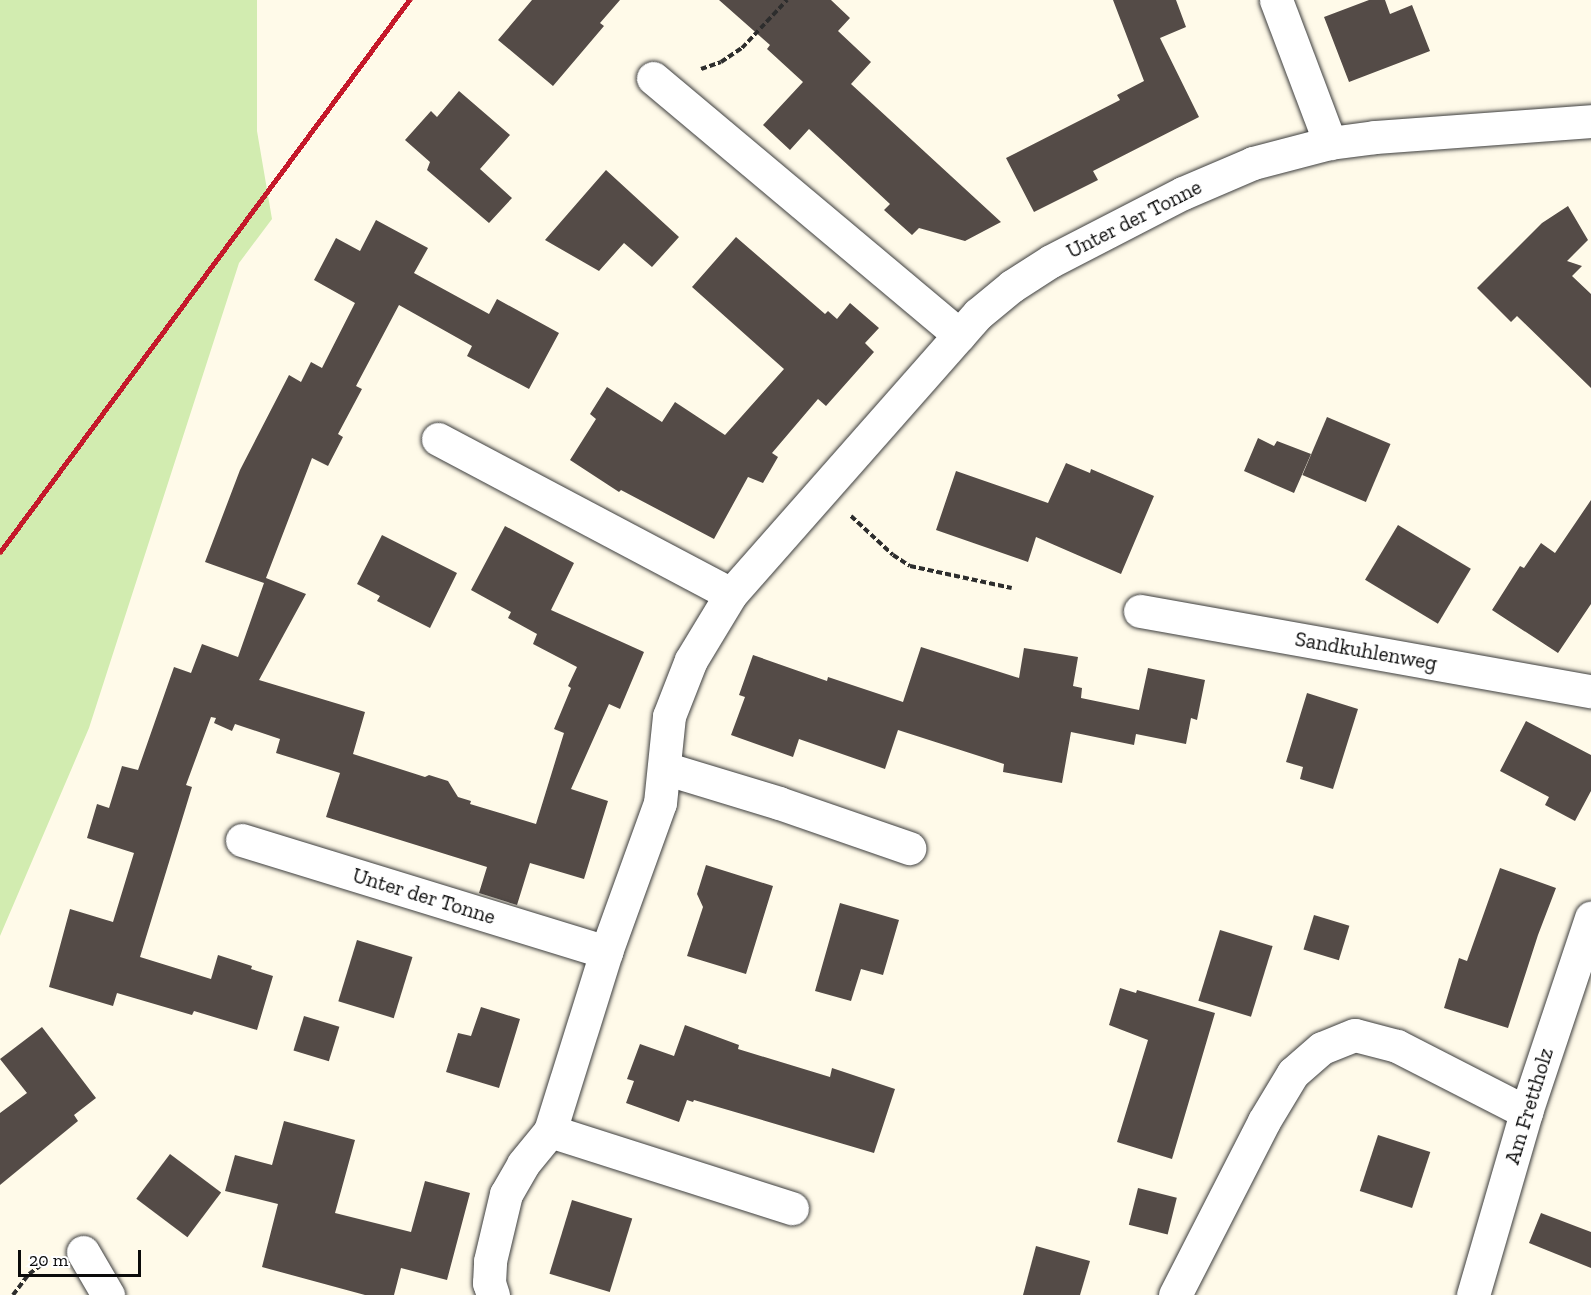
<!DOCTYPE html>
<style>
body{margin:0}
#map{position:relative;width:1591px;height:1295px;overflow:hidden;background:#fffae9;font-family:"Zilla Slab",serif}
div>[style]{position:absolute}
[style*='--x']{left:calc(var(--x)*1px);top:calc(var(--y)*1px);width:calc(var(--w)*1px);rotate:calc(var(--a)*1deg)}
.green>*{inset:0;background:#d2ecb0}
.building>*{inset:0;background:#544b47;transform-origin:0 0}
.path>*{height:4px;margin-top:-2px;transform-origin:0;background:repeating-linear-gradient(90deg,#2d2d2d 0 6px,transparent 0 9px)}
.roads{filter:drop-shadow(0 0 2px #3e3e3e) drop-shadow(0 0 2px #3e3e3e)}
.minor>*{height:33px;margin:-16.5px;padding:0 16.5px;transform-origin:16.5px;border-radius:16.5px;background:#fff}
.rail>*{height:4.5px;margin:-2.25px;padding:0 2.25px;transform-origin:2.25px;border-radius:2.25px;background:#c5192a}
span{translate:-50% -50%;white-space:nowrap;text-align:center;line-height:1.15;-webkit-text-stroke:6px #fff;paint-order:stroke}
.street-label{font-size:21px;color:#0b0b0b}
.scale{position:absolute;left:18px;top:1250px;width:123px;height:27px;box-sizing:border-box;border:3px solid #0b0b0b;border-top:0;padding-left:8px;font-size:18px;line-height:21px;white-space:nowrap;color:#0b0b0b;-webkit-text-stroke:4px #fff;paint-order:stroke}
</style>
<div id="map">
<div class="green">
<div style="clip-path:polygon(0 0,257px 0,257px 131px,272px 219px,239px 263px,89px 728px,0 936px)"></div>
</div>
<div class="building">
<div style="clip-path:polygon(532px 0,620px 0,600px 23px,604px 26px,553px 86px,498px 40px)"></div>
<div style="clip-path:polygon(719px 0,831px 0,850px 18px,838px 31px,871px 62px,851px 84px,1001px 222px,965px 241px,919px 228px,912px 235px,884px 210px,890px 204px,809px 129px,790px 150px,763px 125px,803px 82px,767px 49px,770px 45px)"></div>
<div style="clip-path:polygon(1113px 0,1176px 0,1186px 27px,1160px 38px,1199px 117px,1093px 171px,1098px 180px,1034px 212px,1006px 158px,1120px 100px,1117px 95px,1144px 81px)"></div>
<div style="clip-path:polygon(1369px 0,1385px 0,1390px 14px,1412px 5px,1430px 51px,1349px 82px,1324px 17px)"></div>
<div style="clip-path:polygon(459px 91px,510px 135px,480px 169px,512px 198px,489px 223px,427px 170px,430px 162px,405px 140px,431px 111px,437px 117px)"></div>
<div style="clip-path:polygon(606px 170px,679px 237px,652px 267px,624px 243px,599px 271px,545px 240px)"></div>
<div style="clip-path:polygon(1568px 206px,1588px 240px,1567px 261px,1582px 266px,1572px 276px,1591px 294px,1591px 388px,1517px 316px,1511px 322px,1477px 288px,1542px 223px)"></div>
<div style="clip-path:polygon(376px 220px,428px 248px,414px 273px,489px 314px,497px 299px,559px 333px,529px 389px,467px 356px,472px 346px,399px 305px,356px 386px,362px 389px,338px 434px,343px 437px,328px 466px,312px 458px,266px 578px,306px 594px,259px 680px,365px 712px,353px 754px,425px 777px,429px 775px,448px 781px,458px 797px,471px 801px,470px 804px,536px 824px,564px 733px,554px 729px,571px 688px,568px 686px,577px 667px,533px 644px,537px 634px,508px 618px,511px 612px,471px 590px,505px 526px,574px 563px,551px 610px,644px 652px,620px 709px,609px 704px,571px 789px,608px 801px,584px 879px,530px 863px,517px 905px,479px 893px,487px 867px,326px 817px,340px 773px,276px 753px,280px 739px,235px 724px,232px 731px,214px 723px,216px 718px,211px 717px,186px 785px,192px 787px,140px 957px,211px 979px,218px 955px,252px 966px,251px 969px,273px 976px,257px 1030px,194px 1011px,192px 1015px,117px 993px,113px 1006px,49px 987px,70px 909px,113px 922px,134px 853px,87px 838px,97px 804px,109px 808px,122px 766px,138px 770px,174px 667px,191px 673px,202px 644px,238px 657px,264px 583px,205px 562px,240px 470px,289px 375px,301px 382px,311px 362px,322px 368px,355px 303px,314px 280px,336px 238px,360px 251px)"></div>
<div style="clip-path:polygon(736px 237px,825px 314px,828px 311px,837px 319px,850px 303px,879px 328px,865px 343px,874px 352px,826px 406px,818px 399px,772px 453px,778px 457px,763px 483px,748px 477px,714px 539px,621px 490px,619px 492px,570px 460px,596px 419px,590px 414px,607px 387px,662px 422px,675px 402px,725px 435px,784px 369px,692px 287px)"></div>
<div style="left:1327px;top:417px;width:69px;height:63px;rotate:23deg"></div>
<div style="clip-path:polygon(1258px 438px,1274px 446px,1277px 441px,1311px 454px,1294px 493px,1244px 471px)"></div>
<div style="clip-path:polygon(1066px 463px,1090px 473px,1091px 469px,1154px 496px,1121px 574px,1036px 537px,1028px 562px,936px 530px,956px 471px,1048px 503px)"></div>
<div style="clip-path:polygon(1591px 500px,1591px 604px,1558px 653px,1492px 610px,1520px 566px,1524px 568px,1541px 543px,1555px 553px)"></div>
<div style="left:1398px;top:525px;width:85px;height:64px;rotate:31deg"></div>
<div style="clip-path:polygon(382px 535px,457px 573px,430px 628px,377px 601px,380px 596px,357px 584px)"></div>
<div style="clip-path:polygon(921px 647px,1019px 678px,1024px 648px,1078px 657px,1073px 686px,1082px 688px,1081px 698px,1139px 710px,1148px 668px,1205px 680px,1197px 720px,1191px 718px,1186px 744px,1136px 734px,1134px 745px,1071px 732px,1062px 783px,1003px 772px,1004px 764px,898px 730px,885px 769px,799px 739px,793px 757px,731px 735px,745px 697px,739px 695px,753px 655px,827px 681px,828px 677px,903px 702px)"></div>
<div style="clip-path:polygon(1307px 693px,1358px 709px,1333px 789px,1300px 779px,1303px 767px,1286px 762px)"></div>
<div style="clip-path:polygon(1526px 721px,1591px 755px,1591px 791px,1575px 821px,1545px 805px,1549px 797px,1500px 771px)"></div>
<div style="clip-path:polygon(706px 865px,773px 886px,746px 974px,687px 956px,703px 907px,697px 894px)"></div>
<div style="clip-path:polygon(1500px 868px,1556px 888px,1538px 935px,1508px 1028px,1444px 1008px,1459px 958px,1467px 961px)"></div>
<div style="clip-path:polygon(840px 903px,899px 920px,883px 975px,861px 969px,851px 1001px,815px 991px)"></div>
<div style="left:1314px;top:915px;width:37px;height:36px;rotate:17deg"></div>
<div style="left:1220px;top:930px;width:55px;height:74px;rotate:17deg"></div>
<div style="left:357px;top:940px;width:58px;height:64px;rotate:17deg"></div>
<div style="clip-path:polygon(1120px 988px,1136px 993px,1137px 990px,1215px 1013px,1172px 1159px,1117px 1142px,1148px 1040px,1109px 1025px)"></div>
<div style="clip-path:polygon(481px 1007px,520px 1019px,499px 1088px,446px 1072px,458px 1033px,471px 1036px)"></div>
<div style="left:304px;top:1016px;width:37px;height:36px;rotate:17deg"></div>
<div style="clip-path:polygon(685px 1025px,739px 1045px,738px 1049px,830px 1077px,832px 1068px,895px 1089px,874px 1153px,694px 1100px,693px 1102px,687px 1100px,679px 1122px,626px 1103px,634px 1081px,627px 1079px,640px 1044px,674px 1056px)"></div>
<div style="clip-path:polygon(42px 1027px,96px 1098px,74px 1115px,78px 1121px,0 1185px,0 1113px,27px 1093px,0 1059px)"></div>
<div style="clip-path:polygon(284px 1121px,355px 1140px,335px 1213px,411px 1232px,425px 1181px,470px 1193px,447px 1280px,401px 1268px,394px 1295px,365px 1295px,262px 1267px,278px 1204px,225px 1191px,235px 1155px,272px 1165px)"></div>
<div style="left:1378px;top:1135px;width:55px;height:59px;rotate:18deg"></div>
<div style="left:170px;top:1154px;width:64px;height:56px;rotate:37deg"></div>
<div style="left:1138px;top:1188px;width:40px;height:38px;rotate:14deg"></div>
<div style="left:572px;top:1200px;width:63px;height:77px;rotate:17deg"></div>
<div style="clip-path:polygon(1541px 1213px,1591px 1232px,1591px 1268px,1529px 1243px)"></div>
<div style="clip-path:polygon(1036px 1246px,1090px 1261px,1080px 1295px,1023px 1295px)"></div>
</div>
<div class="path">
<div style="--x:701;--y:69;--w:21;--a:-19"></div>
<div style="--x:721;--y:62;--w:25;--a:-34"></div>
<div style="--x:742;--y:48;--w:66;--a:-46.8"></div>
<div style="--x:851;--y:516;--w:57;--a:42.9"></div>
<div style="--x:893;--y:555;--w:20;--a:33"></div>
<div style="--x:910;--y:566;--w:104;--a:12.2"></div>
<div style="--x:13;--y:1295;--w:26;--a:-53"></div>
<div style="--x:29;--y:1274;--w:24;--a:-36"></div>
</div>
<div class="roads">
<div class="minor">
<div style="--x:1276;--y:0;--w:153;--a:69.3"></div>
<div style="--x:653;--y:78;--w:400;--a:40"></div>
<div style="--x:438;--y:439;--w:331;--a:27.9"></div>
<div style="--x:1140;--y:611;--w:458;--a:10.1"></div>
<div style="--x:664;--y:768;--w:120;--a:16.9"></div>
<div style="--x:779;--y:803;--w:138;--a:19.1"></div>
<div style="--x:242;--y:840;--w:381;--a:17.1"></div>
<div style="--x:550;--y:1131;--w:254;--a:17.7"></div>
<div style="--x:83;--y:1252;--w:50;--a:59.8"></div>
<div style="--x:493;--y:1295;--w:13;--a:-108"></div>
<div style="--x:489;--y:1283;--w:22;--a:-87"></div>
<div style="--x:490;--y:1261;--w:69;--a:-76.6"></div>
<div style="--x:506;--y:1194;--w:34;--a:-60"></div>
<div style="--x:523;--y:1164;--w:43;--a:-50.7"></div>
<div style="--x:550;--y:1131;--w:188;--a:-72.6"></div>
<div style="--x:606;--y:952;--w:158;--a:-70.1"></div>
<div style="--x:660;--y:803;--w:87;--a:-84.1"></div>
<div style="--x:669;--y:716;--w:60;--a:-68.6"></div>
<div style="--x:691;--y:660;--w:77;--a:-58.8"></div>
<div style="--x:731;--y:594;--w:373;--a:-48.6"></div>
<div style="--x:978;--y:314;--w:44;--a:-39.5"></div>
<div style="--x:1012;--y:286;--w:46;--a:-32.7"></div>
<div style="--x:1051;--y:261;--w:148;--a:-27.3"></div>
<div style="--x:1183;--y:193;--w:76;--a:-23.2"></div>
<div style="--x:1253;--y:163;--w:80;--a:-14.6"></div>
<div style="--x:1330;--y:143;--w:45;--a:-7.6"></div>
<div style="--x:1375;--y:137;--w:217;--a:-4.2"></div>
<div style="--x:1175;--y:1295;--w:195;--a:-62.9"></div>
<div style="--x:1264;--y:1121;--w:56;--a:-58.9"></div>
<div style="--x:1293;--y:1073;--w:38;--a:-41"></div>
<div style="--x:1322;--y:1048;--w:35;--a:-22"></div>
<div style="--x:1355;--y:1035;--w:43;--a:14.7"></div>
<div style="--x:1397;--y:1046;--w:145;--a:27.1"></div>
<div style="--x:1473;--y:1295;--w:191;--a:-73.8"></div>
<div style="--x:1526;--y:1112;--w:205;--a:-71.5"></div>
</div>
</div>
<div class="rail">
<div style="--x:0;--y:552;--w:687;--a:-53.46"></div>
</div>
<div class="street-label">
<span style="left:1134px;top:219px;rotate:-27deg">Unter der Tonne</span>
<span style="left:1366px;top:651px;rotate:10deg">Sandkuhlenweg</span>
<span style="left:424px;top:896px;rotate:17deg">Unter der Tonne</span>
<span style="left:1529px;top:1106px;rotate:-73deg">Am Frettholz</span>
</div>
<div class="scale">20 m</div>
</div>
